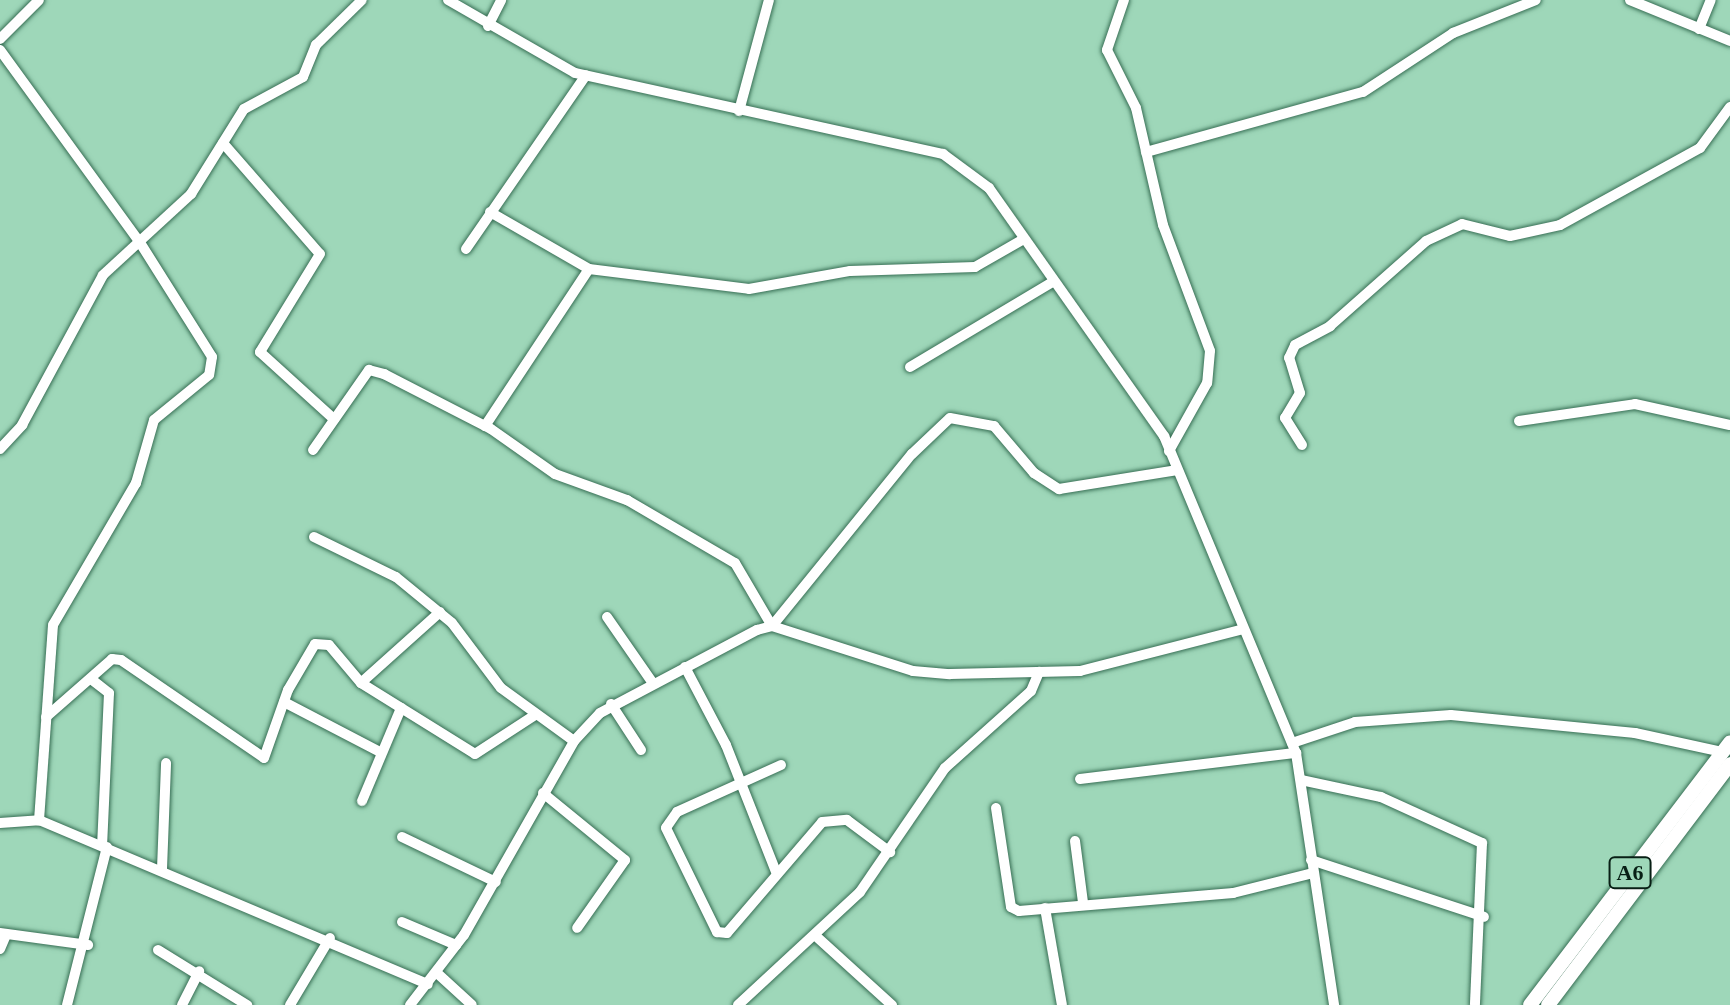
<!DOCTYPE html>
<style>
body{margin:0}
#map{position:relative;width:1730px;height:1005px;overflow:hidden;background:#9ed7b9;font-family:Georgia,serif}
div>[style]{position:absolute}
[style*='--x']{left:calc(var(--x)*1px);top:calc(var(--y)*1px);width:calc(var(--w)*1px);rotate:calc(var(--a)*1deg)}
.roads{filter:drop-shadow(0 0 2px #386f55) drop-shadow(0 0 2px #386f55)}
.minor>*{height:10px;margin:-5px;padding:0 5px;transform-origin:5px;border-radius:5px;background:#fff}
.highway>*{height:14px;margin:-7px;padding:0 7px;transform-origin:7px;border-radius:7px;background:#fff}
span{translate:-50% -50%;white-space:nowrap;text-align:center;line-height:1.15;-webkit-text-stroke:6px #9ed7b9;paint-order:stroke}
.shield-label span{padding:2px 6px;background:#9ed7b9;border:2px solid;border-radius:6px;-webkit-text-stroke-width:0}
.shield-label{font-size:22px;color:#081f15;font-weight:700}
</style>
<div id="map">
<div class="roads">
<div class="minor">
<div style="--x:448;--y:0;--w:146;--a:29.9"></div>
<div style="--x:575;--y:73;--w:377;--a:12.4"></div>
<div style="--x:943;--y:154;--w:57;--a:36.5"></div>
<div style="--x:989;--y:188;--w:304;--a:54.8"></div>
<div style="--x:1164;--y:436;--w:343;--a:67.4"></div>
<div style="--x:1296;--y:753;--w:255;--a:81.4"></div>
<div style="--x:1124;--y:0;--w:53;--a:108.8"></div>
<div style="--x:1107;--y:50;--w:65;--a:63.4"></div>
<div style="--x:1136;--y:108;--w:120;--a:77"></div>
<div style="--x:1163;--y:225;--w:134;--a:69.5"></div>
<div style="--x:1210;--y:351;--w:32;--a:95"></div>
<div style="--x:1207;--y:383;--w:78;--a:119.2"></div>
<div style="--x:1630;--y:0;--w:108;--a:22.3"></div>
<div style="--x:488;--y:26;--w:29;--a:-63"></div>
<div style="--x:1699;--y:29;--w:31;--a:-68"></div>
<div style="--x:0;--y:39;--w:55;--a:-45"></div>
<div style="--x:0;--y:50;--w:236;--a:54"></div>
<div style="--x:139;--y:241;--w:137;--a:57.8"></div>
<div style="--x:212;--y:357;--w:18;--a:99"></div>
<div style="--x:209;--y:375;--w:71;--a:140.7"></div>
<div style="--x:154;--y:420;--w:66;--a:105.9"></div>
<div style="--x:136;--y:483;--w:164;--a:120.3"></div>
<div style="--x:53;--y:625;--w:196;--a:94.1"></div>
<div style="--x:739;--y:111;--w:115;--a:-74.9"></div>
<div style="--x:223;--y:143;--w:147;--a:48.9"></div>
<div style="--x:320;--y:254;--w:115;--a:121.5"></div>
<div style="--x:260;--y:352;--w:100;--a:42.2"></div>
<div style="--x:1146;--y:152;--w:225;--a:-15.5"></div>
<div style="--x:1363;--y:92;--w:108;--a:-33.2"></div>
<div style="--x:1453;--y:33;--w:89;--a:-21.7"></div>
<div style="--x:490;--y:212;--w:114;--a:29.9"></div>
<div style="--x:589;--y:269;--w:161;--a:7.1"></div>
<div style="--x:749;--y:289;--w:103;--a:-10.1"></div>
<div style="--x:850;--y:271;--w:125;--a:-1.8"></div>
<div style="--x:975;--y:267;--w:54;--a:-29.9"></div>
<div style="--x:466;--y:249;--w:211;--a:-55.4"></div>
<div style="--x:910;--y:367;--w:164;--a:-30.8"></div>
<div style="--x:1519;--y:421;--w:117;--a:-8.3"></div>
<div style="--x:1635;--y:404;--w:97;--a:12.5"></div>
<div style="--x:485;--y:426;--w:188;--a:-56.5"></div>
<div style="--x:1302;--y:445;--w:32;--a:-122"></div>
<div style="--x:1285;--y:418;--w:29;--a:-59"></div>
<div style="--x:1300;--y:393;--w:37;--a:-107"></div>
<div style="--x:1289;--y:358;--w:14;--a:-65"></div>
<div style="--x:1295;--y:345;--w:40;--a:-28"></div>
<div style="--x:1330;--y:326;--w:128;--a:-41.5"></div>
<div style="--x:1426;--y:241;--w:40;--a:-25"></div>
<div style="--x:1462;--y:224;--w:49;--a:14"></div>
<div style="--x:1510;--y:236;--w:51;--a:-12.4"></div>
<div style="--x:1560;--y:225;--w:160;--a:-28.8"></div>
<div style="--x:1700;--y:148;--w:51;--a:-53.8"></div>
<div style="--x:0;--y:449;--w:33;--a:-47"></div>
<div style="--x:22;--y:425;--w:170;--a:-61.6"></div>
<div style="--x:103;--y:275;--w:120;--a:-42.6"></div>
<div style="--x:191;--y:194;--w:100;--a:-58.1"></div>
<div style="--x:244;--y:109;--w:67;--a:-28.5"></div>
<div style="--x:303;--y:77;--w:35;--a:-68"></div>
<div style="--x:316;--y:45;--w:64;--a:-44.4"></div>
<div style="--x:313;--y:450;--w:98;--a:-55"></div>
<div style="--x:369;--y:370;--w:16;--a:15"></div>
<div style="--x:384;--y:374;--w:120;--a:27.2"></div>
<div style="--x:491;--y:429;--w:78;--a:35.1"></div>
<div style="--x:555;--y:474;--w:77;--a:19.9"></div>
<div style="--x:627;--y:500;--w:125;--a:30.3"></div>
<div style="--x:735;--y:563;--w:73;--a:59.6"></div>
<div style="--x:314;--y:537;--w:91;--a:26"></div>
<div style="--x:396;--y:577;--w:72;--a:39.4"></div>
<div style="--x:452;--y:623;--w:81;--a:53"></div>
<div style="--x:501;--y:688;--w:90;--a:36"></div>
<div style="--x:440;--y:612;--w:106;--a:138.1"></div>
<div style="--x:361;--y:683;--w:134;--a:31.9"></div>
<div style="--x:475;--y:754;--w:72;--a:-33"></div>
<div style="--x:607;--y:617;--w:79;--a:55.3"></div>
<div style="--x:772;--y:626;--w:222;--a:-50.9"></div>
<div style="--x:912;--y:454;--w:52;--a:-43.5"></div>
<div style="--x:950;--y:418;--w:45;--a:10.3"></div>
<div style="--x:994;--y:426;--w:62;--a:49.6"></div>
<div style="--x:1034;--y:473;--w:30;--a:33"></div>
<div style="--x:1059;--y:489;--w:120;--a:-9.1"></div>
<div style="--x:685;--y:667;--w:88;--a:62.3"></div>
<div style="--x:726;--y:745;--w:136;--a:68.5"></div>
<div style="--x:91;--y:679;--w:23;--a:38"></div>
<div style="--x:109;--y:693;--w:152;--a:92.6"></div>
<div style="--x:284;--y:702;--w:108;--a:27.5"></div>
<div style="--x:611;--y:704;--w:55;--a:56.9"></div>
<div style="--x:46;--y:717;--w:88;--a:-41.3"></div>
<div style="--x:112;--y:659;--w:9;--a:6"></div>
<div style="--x:121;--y:660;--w:173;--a:34.4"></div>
<div style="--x:264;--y:758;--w:72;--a:-70.6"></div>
<div style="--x:288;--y:690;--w:53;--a:-59.6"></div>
<div style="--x:315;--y:644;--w:14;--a:4"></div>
<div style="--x:329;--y:645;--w:50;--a:49.9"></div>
<div style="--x:1292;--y:743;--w:66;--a:-18.4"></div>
<div style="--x:1355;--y:722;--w:96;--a:-4.2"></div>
<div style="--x:1451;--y:715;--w:185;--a:5.6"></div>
<div style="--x:1635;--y:733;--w:90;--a:12.2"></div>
<div style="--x:781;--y:765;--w:114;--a:155.7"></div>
<div style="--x:677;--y:812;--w:19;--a:125"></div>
<div style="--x:666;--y:828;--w:116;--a:63.9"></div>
<div style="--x:717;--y:932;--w:10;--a:6"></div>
<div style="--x:727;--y:933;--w:146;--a:-49.4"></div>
<div style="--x:822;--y:822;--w:25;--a:-5"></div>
<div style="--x:847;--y:820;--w:54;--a:36.7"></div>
<div style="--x:1080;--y:779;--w:218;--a:-6.9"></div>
<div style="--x:1301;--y:780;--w:82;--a:12"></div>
<div style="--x:1381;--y:797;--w:111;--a:24.5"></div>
<div style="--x:1482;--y:843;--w:162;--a:92.5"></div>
<div style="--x:543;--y:793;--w:106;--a:39.3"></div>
<div style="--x:625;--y:860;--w:83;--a:125.2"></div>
<div style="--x:362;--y:801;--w:101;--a:-67.2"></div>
<div style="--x:996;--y:808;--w:100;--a:81.4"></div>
<div style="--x:1011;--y:907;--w:9;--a:27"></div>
<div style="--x:1019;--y:911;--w:215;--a:-4.8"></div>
<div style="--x:1233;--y:893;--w:82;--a:-14"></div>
<div style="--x:0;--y:823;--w:39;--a:-4"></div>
<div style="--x:39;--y:820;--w:422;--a:22.9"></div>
<div style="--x:402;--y:837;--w:104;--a:25.6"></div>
<div style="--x:1075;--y:841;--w:63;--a:82.6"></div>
<div style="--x:1311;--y:860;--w:182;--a:18.2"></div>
<div style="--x:162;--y:869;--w:106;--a:-87.8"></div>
<div style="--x:1045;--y:908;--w:98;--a:80.1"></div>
<div style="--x:402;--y:922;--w:59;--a:23.1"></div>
<div style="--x:0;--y:933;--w:89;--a:7.8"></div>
<div style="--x:818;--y:938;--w:100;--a:42.2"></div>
<div style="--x:0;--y:949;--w:15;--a:-67"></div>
<div style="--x:158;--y:950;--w:105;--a:31.7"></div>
<div style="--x:437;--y:973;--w:47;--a:42.4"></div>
<div style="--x:67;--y:1005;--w:163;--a:-75.8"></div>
<div style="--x:182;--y:1005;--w:38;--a:-63"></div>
<div style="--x:290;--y:1005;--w:78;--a:-59.2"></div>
<div style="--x:410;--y:1005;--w:88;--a:-52.4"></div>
<div style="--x:464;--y:935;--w:223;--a:-60.4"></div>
<div style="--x:574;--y:741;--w:38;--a:-47"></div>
<div style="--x:600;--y:713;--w:178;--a:-27.9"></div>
<div style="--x:757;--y:630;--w:16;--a:-15"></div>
<div style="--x:772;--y:626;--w:148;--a:17.7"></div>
<div style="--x:913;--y:671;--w:37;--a:5"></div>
<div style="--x:950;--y:674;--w:130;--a:-1.3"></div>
<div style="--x:1080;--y:671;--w:169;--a:-14.4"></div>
<div style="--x:738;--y:1005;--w:166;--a:-42.8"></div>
<div style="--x:860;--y:892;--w:150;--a:-55.6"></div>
<div style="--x:945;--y:768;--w:115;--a:-41.8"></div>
<div style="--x:1031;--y:691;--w:21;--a:-67"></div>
</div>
<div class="highway">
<div style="--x:1530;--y:1005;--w:330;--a:-52.7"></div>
<div style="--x:1548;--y:1005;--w:302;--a:-52.9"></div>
</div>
</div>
<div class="shield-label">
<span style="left:1630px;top:873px">A6</span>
</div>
</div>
